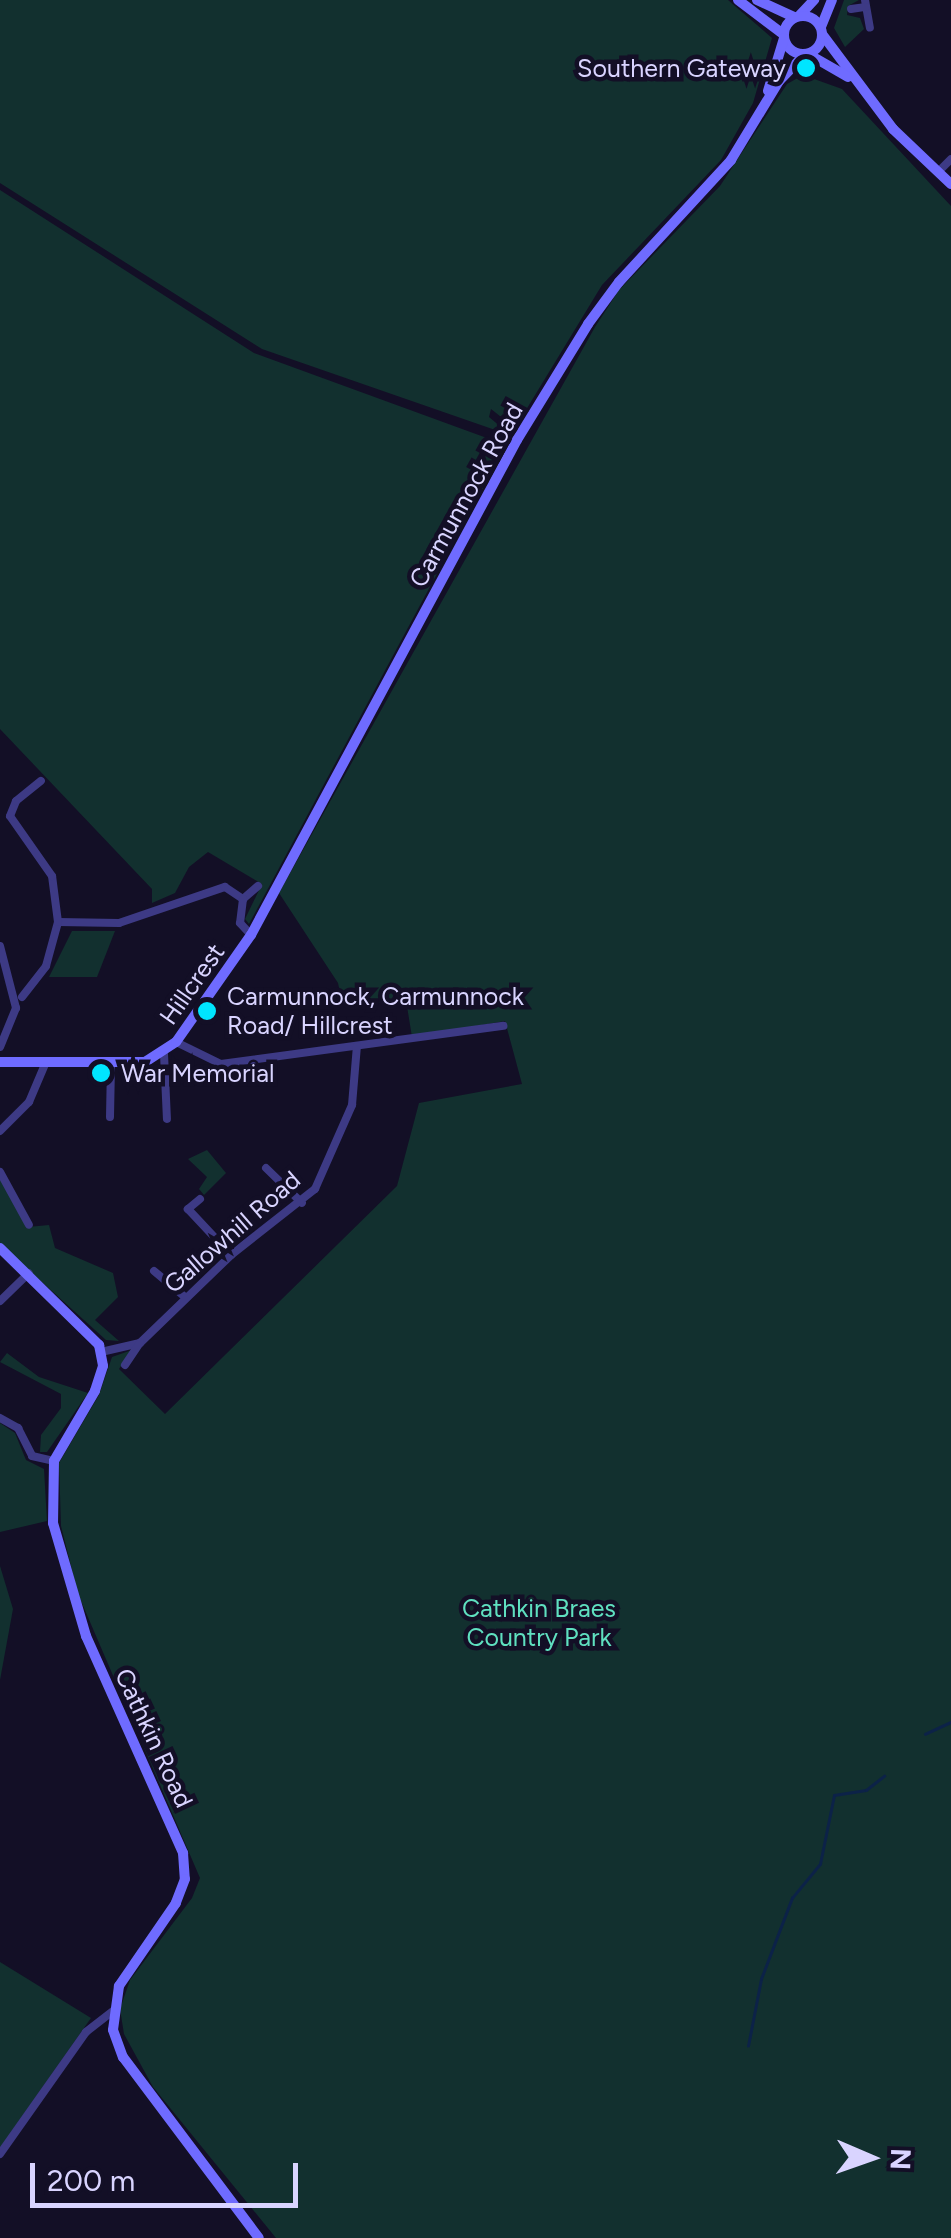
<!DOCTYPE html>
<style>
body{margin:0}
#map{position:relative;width:951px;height:2238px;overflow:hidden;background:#130f26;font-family:Figtree,sans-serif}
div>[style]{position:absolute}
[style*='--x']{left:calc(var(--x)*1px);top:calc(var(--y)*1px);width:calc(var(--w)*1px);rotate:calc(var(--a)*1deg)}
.green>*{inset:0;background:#12302f}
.stream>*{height:2.5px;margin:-1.25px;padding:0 1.25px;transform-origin:1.25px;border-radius:1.25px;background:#0c2248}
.street>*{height:8px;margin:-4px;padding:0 4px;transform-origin:4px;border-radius:4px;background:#3d3a85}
.secondary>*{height:10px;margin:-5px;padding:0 5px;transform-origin:5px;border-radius:5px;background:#6f6bff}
.secondary>.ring{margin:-5px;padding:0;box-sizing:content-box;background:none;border:10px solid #6f6bff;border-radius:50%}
.dots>*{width:28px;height:28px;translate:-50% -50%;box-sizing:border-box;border:5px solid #130f26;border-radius:50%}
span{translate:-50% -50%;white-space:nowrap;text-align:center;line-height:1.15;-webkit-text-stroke:9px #130f26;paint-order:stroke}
.poi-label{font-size:25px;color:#d9d4ff}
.right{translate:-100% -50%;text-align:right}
.left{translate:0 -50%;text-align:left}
.street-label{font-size:25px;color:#d9d4ff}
.park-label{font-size:25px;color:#5fe0c0}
.north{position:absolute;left:821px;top:2108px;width:100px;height:100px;-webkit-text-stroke:8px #130f26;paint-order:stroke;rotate:92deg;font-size:28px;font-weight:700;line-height:40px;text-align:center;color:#d9d4ff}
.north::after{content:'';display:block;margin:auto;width:35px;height:45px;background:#d9d4ff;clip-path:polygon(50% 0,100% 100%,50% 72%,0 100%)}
.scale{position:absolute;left:30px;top:2163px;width:268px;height:45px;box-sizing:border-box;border:5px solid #d9d4ff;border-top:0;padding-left:12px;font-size:30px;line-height:35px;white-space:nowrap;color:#d9d4ff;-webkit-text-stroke:8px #130f26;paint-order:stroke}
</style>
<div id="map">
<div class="green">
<div style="clip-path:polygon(0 0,728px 0,772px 38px,753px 103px,721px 160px,602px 285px,515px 428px,491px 409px,489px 417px,507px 432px,501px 432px,262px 349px,0 183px)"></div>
<div style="clip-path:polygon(844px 0,859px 0,848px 6px,847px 15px,860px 18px,864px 29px,845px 47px,834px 28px)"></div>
<div style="clip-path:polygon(803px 75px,842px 89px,951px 206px,951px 2238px,276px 2238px,153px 2087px,124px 2034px,120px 2009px,130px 1980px,192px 1898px,200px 1878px,78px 1594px,61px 1526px,59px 1463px,99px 1395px,112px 1357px,132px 1350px,119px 1369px,165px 1414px,397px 1186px,419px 1103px,522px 1084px,505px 1021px,412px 1037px,406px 1000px,343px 1006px,338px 983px,279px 893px,595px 327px,619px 290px,720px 186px,787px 84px)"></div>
<div style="clip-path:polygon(0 190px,254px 353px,506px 445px,249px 924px,245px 919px,262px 884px,208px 852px,189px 867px,175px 893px,152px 903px,152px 889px,0 729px)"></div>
<div style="clip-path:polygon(72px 931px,115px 931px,97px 977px,49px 977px)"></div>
<div style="clip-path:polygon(207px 1150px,226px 1173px,204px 1195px,199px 1189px,207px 1177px,188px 1159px)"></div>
<div style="clip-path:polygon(0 1176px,28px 1227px,49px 1225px,55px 1248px,113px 1273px,118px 1297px,95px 1320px,119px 1341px,106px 1340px,0 1244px)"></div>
<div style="clip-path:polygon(7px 1353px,39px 1377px,88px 1393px,47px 1452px,40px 1452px,41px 1435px,61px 1408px,61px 1394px,0 1362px)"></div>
<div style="clip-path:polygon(0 1423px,15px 1433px,26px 1460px,44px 1469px,47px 1521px,0 1532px)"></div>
<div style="clip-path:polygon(0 1566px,13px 1609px,0 1680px)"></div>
<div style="clip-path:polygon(0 1962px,91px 2018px,0 2148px)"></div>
</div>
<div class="stream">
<div style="--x:925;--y:1734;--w:29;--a:-25"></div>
<div style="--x:748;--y:2046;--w:68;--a:-79"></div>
<div style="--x:761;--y:1979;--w:87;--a:-69.1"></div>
<div style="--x:792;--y:1898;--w:44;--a:-50.5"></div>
<div style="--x:820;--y:1864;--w:70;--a:-78.5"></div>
<div style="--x:834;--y:1795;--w:32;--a:-9"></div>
<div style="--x:866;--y:1790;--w:23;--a:-38"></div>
</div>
<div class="street">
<div style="--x:865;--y:0;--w:28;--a:80"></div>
<div style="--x:851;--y:9;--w:15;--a:-8"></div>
<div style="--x:938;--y:172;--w:18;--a:-45"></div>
<div style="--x:243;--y:899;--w:20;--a:-41"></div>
<div style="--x:58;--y:922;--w:61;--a:0.9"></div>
<div style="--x:119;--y:923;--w:112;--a:-18.8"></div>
<div style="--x:225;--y:887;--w:22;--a:34"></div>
<div style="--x:243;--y:899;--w:24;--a:97"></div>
<div style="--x:240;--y:923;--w:16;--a:47"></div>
<div style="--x:0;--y:946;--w:64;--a:75.5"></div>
<div style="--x:16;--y:1008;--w:42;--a:112.3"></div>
<div style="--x:22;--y:997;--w:39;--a:-52"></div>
<div style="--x:46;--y:966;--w:46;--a:-74.7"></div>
<div style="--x:58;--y:922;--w:46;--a:-97.4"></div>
<div style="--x:52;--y:876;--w:73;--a:-125"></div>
<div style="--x:10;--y:816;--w:16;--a:-68"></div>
<div style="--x:16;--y:801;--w:32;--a:-39"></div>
<div style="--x:176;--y:1042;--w:50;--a:26.1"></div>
<div style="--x:221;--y:1064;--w:285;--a:-7.7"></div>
<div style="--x:164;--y:1054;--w:65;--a:87.4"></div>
<div style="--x:110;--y:1117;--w:54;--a:-88.9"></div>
<div style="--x:0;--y:1131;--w:41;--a:-45"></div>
<div style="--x:29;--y:1102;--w:43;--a:-67"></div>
<div style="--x:266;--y:1168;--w:50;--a:44.2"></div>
<div style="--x:0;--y:1172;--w:60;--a:61.3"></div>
<div style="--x:200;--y:1199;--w:16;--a:140"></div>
<div style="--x:188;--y:1209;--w:63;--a:46.9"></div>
<div style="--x:154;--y:1271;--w:40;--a:40"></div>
<div style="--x:0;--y:1301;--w:40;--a:-44"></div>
<div style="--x:101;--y:1352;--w:40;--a:-13"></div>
<div style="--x:140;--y:1343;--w:127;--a:-44"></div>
<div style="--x:231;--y:1255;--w:107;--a:-38.2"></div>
<div style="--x:315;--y:1189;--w:92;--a:-66.2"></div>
<div style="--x:352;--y:1105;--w:59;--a:-85.2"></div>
<div style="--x:125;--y:1365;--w:27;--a:-56"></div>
<div style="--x:0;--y:1418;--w:21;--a:29"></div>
<div style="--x:18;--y:1428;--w:31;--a:63"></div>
<div style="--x:32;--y:1456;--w:23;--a:13"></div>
<div style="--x:0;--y:2154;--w:149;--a:-54.8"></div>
<div style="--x:86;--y:2032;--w:34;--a:-38"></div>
</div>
<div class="secondary">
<div style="--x:738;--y:0;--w:56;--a:37.1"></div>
<div style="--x:757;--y:0;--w:41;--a:24.7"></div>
<div style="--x:800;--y:15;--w:21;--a:-47"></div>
<div class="ring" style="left:784px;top:16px;width:28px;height:28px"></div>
<div style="--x:821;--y:27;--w:29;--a:-68"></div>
<div style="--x:822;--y:34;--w:119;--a:53.2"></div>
<div style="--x:893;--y:129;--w:80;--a:43.5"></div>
<div style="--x:808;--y:54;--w:46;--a:29.9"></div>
<div style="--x:768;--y:91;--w:55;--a:-73.2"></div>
<div style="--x:0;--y:1062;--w:145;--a:0"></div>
<div style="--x:145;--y:1062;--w:37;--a:-33"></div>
<div style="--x:176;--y:1042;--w:131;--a:-55"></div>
<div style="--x:251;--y:935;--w:562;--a:-61.75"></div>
<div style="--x:517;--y:440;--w:136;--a:-58.5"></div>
<div style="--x:588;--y:324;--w:52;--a:-53.6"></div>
<div style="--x:619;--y:282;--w:166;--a:-47.4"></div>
<div style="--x:731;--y:160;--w:92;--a:-58.7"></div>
<div style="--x:779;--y:81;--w:37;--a:-46"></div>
<div style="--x:0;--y:1248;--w:139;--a:44.4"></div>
<div style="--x:99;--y:1345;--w:21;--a:79"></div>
<div style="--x:103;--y:1366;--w:26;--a:108"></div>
<div style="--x:95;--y:1391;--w:81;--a:120.4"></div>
<div style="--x:54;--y:1461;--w:62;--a:90.9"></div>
<div style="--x:53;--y:1523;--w:118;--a:73.7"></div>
<div style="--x:86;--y:1636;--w:238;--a:65.9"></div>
<div style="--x:183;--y:1853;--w:26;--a:86"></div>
<div style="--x:185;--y:1879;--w:26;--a:111"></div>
<div style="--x:176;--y:1903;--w:101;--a:124.5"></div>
<div style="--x:119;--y:1986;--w:44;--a:97.8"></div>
<div style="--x:113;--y:2030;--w:29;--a:70"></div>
<div style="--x:123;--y:2057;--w:226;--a:53.1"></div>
</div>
<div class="dots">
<div style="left:806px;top:68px;background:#00e5ff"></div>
<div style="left:207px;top:1011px;background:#00e5ff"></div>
<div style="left:101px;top:1073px;background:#00e5ff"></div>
</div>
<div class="poi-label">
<span class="right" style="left:786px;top:68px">Southern Gateway</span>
<span class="left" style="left:227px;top:1011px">Carmunnock, Carmunnock<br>Road/ Hillcrest</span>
<span class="left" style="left:121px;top:1073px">War Memorial</span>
</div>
<div class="street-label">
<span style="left:466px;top:495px;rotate:-61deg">Carmunnock Road</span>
<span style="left:192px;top:984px;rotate:-55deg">Hillcrest</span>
<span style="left:232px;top:1232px;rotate:-41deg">Gallowhill Road</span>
<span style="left:154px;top:1738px;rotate:65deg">Cathkin Road</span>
</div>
<div class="park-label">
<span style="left:539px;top:1623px">Cathkin Braes<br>Country Park</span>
</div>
<div class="north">N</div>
<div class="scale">200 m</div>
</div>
